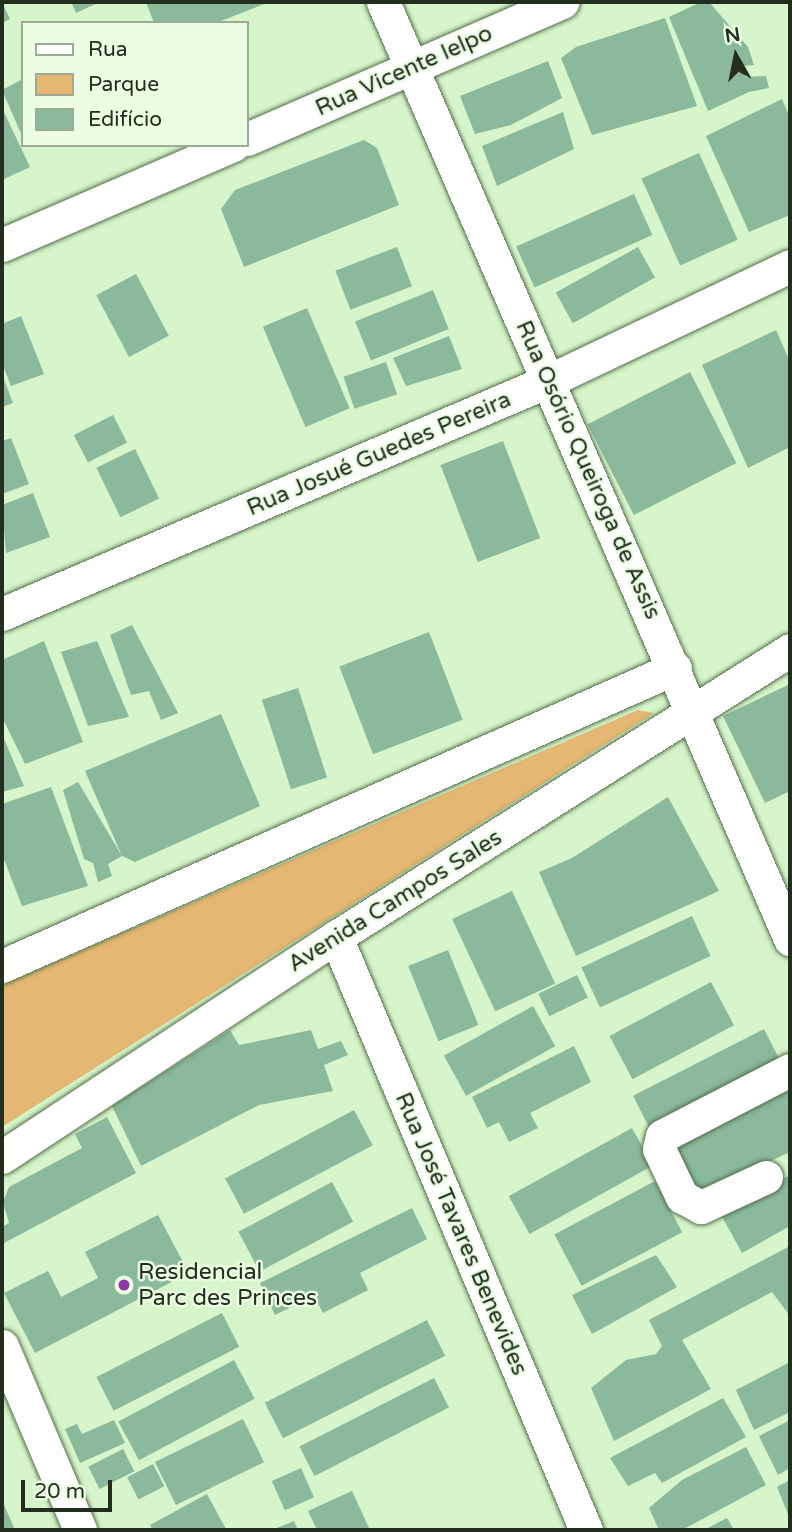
<!DOCTYPE html>
<meta charset="utf-8">
<style>
body{margin:0}
#map{position:relative;width:792px;height:1532px;overflow:hidden;background:#d6f5ca;font-family:"Varela Round",sans-serif}
div>[style]{position:absolute}
[style*='--x']{left:calc(var(--x)*1px);top:calc(var(--y)*1px);width:calc(var(--w)*1px);rotate:calc(var(--a)*1deg)}
.green>*{inset:0;background:#e4b772}
.building>*{inset:0;background:#8ab99c;transform-origin:0 0}
.roads{filter:drop-shadow(0 0 2px #526e48) drop-shadow(0 0 2px #526e48)}
.minor>*{height:33px;margin:-16.5px;padding:0 16.5px;transform-origin:16.5px;border-radius:16.5px;background:#fff}
.dots>*{width:19px;height:19px;translate:-50% -50%;box-sizing:border-box;border:4px solid #ebfee4;border-radius:50%}
span{translate:-50% -50%;white-space:nowrap;text-align:center;line-height:1.15;-webkit-text-stroke:5px #ebfee4;paint-order:stroke}
.street-label{font-size:23px;color:#232e1e}
.poi-label{font-size:23px;color:#232e1e}
.left{translate:0 -50%;text-align:left}
.frame{position:absolute;inset:0;border:4px solid #232e1e;pointer-events:none}
.legend{position:absolute;left:21px;top:21px;width:228px;height:126px;box-sizing:border-box;background:#ebfee4;border:2px solid #9bab95;margin:0;padding:9px 12px;list-style:none;font-size:21px;color:#232e1e}
.legend li{display:flex;align-items:center;gap:14px;height:35px}
.legend b{width:35px;border:2px solid #9bab95}
.north{position:absolute;left:701px;top:21px;width:70px;height:70px;-webkit-text-stroke:5px #ebfee4;paint-order:stroke;rotate:351deg;font-size:19px;font-weight:700;line-height:28px;text-align:center;color:#232e1e}
.north::after{content:'';display:block;margin:auto;width:24px;height:32px;background:#232e1e;clip-path:polygon(50% 0,100% 100%,50% 72%,0 100%)}
.scale{position:absolute;left:21px;top:1480px;width:91px;height:32px;box-sizing:border-box;border:4px solid #232e1e;border-top:0;padding-left:9px;font-size:21px;line-height:24px;white-space:nowrap;color:#232e1e;-webkit-text-stroke:5px #ebfee4;paint-order:stroke}
</style>
<div id="map">
<div class="green">
<div style="clip-path:polygon(638px 710px,654px 713px,2px 1127px,2px 985px)"></div>
</div>
<div class="building">
<div style="clip-path:polygon(2px 2px,10px 19px,2px 23px)"></div>
<div style="clip-path:polygon(71px 2px,100px 2px,76px 13px)"></div>
<div style="clip-path:polygon(146px 2px,269px 2px,216px 23px,154px 23px)"></div>
<div style="clip-path:polygon(701px 2px,709px 2px,748px 47px,754px 65px,743px 66px,746px 77px,766px 76px,769px 88px,749px 92px,708px 111px,669px 17px)"></div>
<div style="clip-path:polygon(665px 18px,697px 106px,592px 135px,561px 58px,576px 47px)"></div>
<div style="clip-path:polygon(548px 61px,562px 98px,511px 125px,475px 134px,460px 96px)"></div>
<div style="clip-path:polygon(23px 79px,23px 138px,2px 90px)"></div>
<div style="clip-path:polygon(782px 99px,790px 118px,790px 215px,749px 232px,706px 136px)"></div>
<div style="clip-path:polygon(2px 108px,30px 167px,2px 180px)"></div>
<div style="clip-path:polygon(563px 112px,574px 149px,497px 186px,482px 146px)"></div>
<div style="clip-path:polygon(364px 140px,377px 148px,399px 205px,244px 267px,221px 209px,235px 190px)"></div>
<div style="left:699px;top:153px;width:95px;height:63px;rotate:66deg"></div>
<div style="left:634px;top:194px;width:45px;height:129px;rotate:66deg"></div>
<div style="left:397px;top:247px;width:42px;height:66px;rotate:69deg"></div>
<div style="left:638px;top:247px;width:35px;height:94px;rotate:61deg"></div>
<div style="left:136px;top:274px;width:70px;height:45px;rotate:62deg"></div>
<div style="left:433px;top:290px;width:42px;height:84px;rotate:68deg"></div>
<div style="left:307px;top:308px;width:109px;height:48px;rotate:67deg"></div>
<div style="clip-path:polygon(21px 316px,44px 374px,11px 386px,2px 363px,2px 324px)"></div>
<div style="clip-path:polygon(776px 330px,790px 362px,790px 447px,748px 468px,702px 365px)"></div>
<div style="clip-path:polygon(449px 336px,462px 369px,406px 386px,393px 358px)"></div>
<div style="left:386px;top:362px;width:34px;height:45px;rotate:71deg"></div>
<div style="left:690px;top:372px;width:102px;height:115px;rotate:63deg"></div>
<div style="clip-path:polygon(2px 374px,13px 403px,2px 407px)"></div>
<div style="left:113px;top:415px;width:31px;height:44px;rotate:63deg"></div>
<div style="clip-path:polygon(11px 438px,29px 484px,2px 494px,2px 441px)"></div>
<div style="left:503px;top:441px;width:104px;height:67px;rotate:69deg"></div>
<div style="left:135px;top:449px;width:55px;height:43px;rotate:64deg"></div>
<div style="clip-path:polygon(33px 493px,50px 537px,6px 553px,2px 505px)"></div>
<div style="clip-path:polygon(132px 625px,178px 713px,161px 720px,149px 691px,131px 695px,110px 635px)"></div>
<div style="left:429px;top:632px;width:94px;height:96px;rotate:69deg"></div>
<div style="clip-path:polygon(44px 641px,83px 742px,25px 764px,2px 717px,2px 660px)"></div>
<div style="clip-path:polygon(97px 641px,129px 717px,88px 726px,61px 652px)"></div>
<div style="clip-path:polygon(790px 684px,790px 791px,765px 803px,723px 716px)"></div>
<div style="left:298px;top:688px;width:94px;height:38px;rotate:72deg"></div>
<div style="clip-path:polygon(221px 714px,260px 806px,135px 862px,122px 856px,108px 864px,112px 876px,98px 882px,93px 863px,84px 859px,63px 790px,78px 782px,122px 856px,85px 771px)"></div>
<div style="clip-path:polygon(2px 734px,24px 786px,2px 792px)"></div>
<div style="clip-path:polygon(51px 787px,88px 886px,22px 906px,2px 854px,2px 804px)"></div>
<div style="clip-path:polygon(668px 797px,719px 891px,576px 956px,539px 872px,572px 858px)"></div>
<div style="left:512px;top:891px;width:102px;height:66px;rotate:65deg"></div>
<div style="left:692px;top:916px;width:44px;height:122px;rotate:65deg"></div>
<div style="left:448px;top:950px;width:81px;height:43px;rotate:68deg"></div>
<div style="left:577px;top:975px;width:25px;height:43px;rotate:64deg"></div>
<div style="left:711px;top:982px;width:49px;height:115px;rotate:62deg"></div>
<div style="left:533px;top:1006px;width:46px;height:102px;rotate:61deg"></div>
<div style="left:764px;top:1029px;width:40px;height:147px;rotate:63deg"></div>
<div style="clip-path:polygon(230px 1030px,239px 1045px,311px 1030px,318px 1049px,341px 1041px,348px 1055px,324px 1065px,333px 1091px,259px 1105px,141px 1166px,112px 1106px)"></div>
<div style="clip-path:polygon(574px 1046px,591px 1082px,530px 1113px,538px 1128px,509px 1142px,499px 1122px,487px 1128px,472px 1097px)"></div>
<div style="clip-path:polygon(790px 1090px,790px 1152px,693px 1197px,669px 1146px)"></div>
<div style="left:354px;top:1110px;width:40px;height:146px;rotate:62deg"></div>
<div style="clip-path:polygon(107px 1117px,136px 1173px,2px 1244px,2px 1227px,9px 1223px,3px 1202px,9px 1187px,82px 1148px,75px 1134px)"></div>
<div style="left:632px;top:1128px;width:43px;height:141px;rotate:61deg"></div>
<div style="clip-path:polygon(790px 1175px,790px 1226px,742px 1253px,720px 1213px)"></div>
<div style="left:655px;top:1181px;width:58px;height:114px;rotate:62deg"></div>
<div style="left:332px;top:1182px;width:45px;height:106px;rotate:62deg"></div>
<div style="clip-path:polygon(412px 1208px,427px 1239px,360px 1273px,368px 1290px,323px 1313px,314px 1296px,275px 1315px,260px 1283px)"></div>
<div style="clip-path:polygon(158px 1215px,189px 1273px,35px 1353px,4px 1293px,48px 1271px,61px 1297px,98px 1278px,85px 1252px)"></div>
<div style="clip-path:polygon(790px 1246px,790px 1316px,772px 1292px,682px 1340px,711px 1389px,614px 1441px,591px 1388px,626px 1360px,656px 1354px,662px 1346px,649px 1320px)"></div>
<div style="clip-path:polygon(656px 1255px,677px 1287px,592px 1334px,572px 1295px)"></div>
<div style="left:222px;top:1313px;width:38px;height:141px;rotate:63deg"></div>
<div style="left:427px;top:1320px;width:40px;height:182px;rotate:63deg"></div>
<div style="left:234px;top:1360px;width:44px;height:131px;rotate:62deg"></div>
<div style="clip-path:polygon(790px 1362px,790px 1412px,754px 1430px,736px 1390px)"></div>
<div style="left:434px;top:1378px;width:33px;height:151px;rotate:63deg"></div>
<div style="clip-path:polygon(723px 1398px,746px 1437px,662px 1483px,655px 1473px,628px 1486px,610px 1458px)"></div>
<div style="left:243px;top:1419px;width:48px;height:98px;rotate:64deg"></div>
<div style="clip-path:polygon(114px 1420px,125px 1443px,80px 1463px,65px 1429px,77px 1424px,82px 1434px)"></div>
<div style="clip-path:polygon(790px 1420px,790px 1468px,778px 1475px,759px 1436px)"></div>
<div style="clip-path:polygon(746px 1447px,766px 1485px,682px 1530px,659px 1530px,649px 1508px,682px 1480px)"></div>
<div style="left:123px;top:1449px;width:25px;height:39px;rotate:63deg"></div>
<div style="left:153px;top:1464px;width:25px;height:29px;rotate:63deg"></div>
<div style="left:301px;top:1468px;width:32px;height:32px;rotate:66deg"></div>
<div style="clip-path:polygon(790px 1480px,790px 1519px,777px 1487px)"></div>
<div style="clip-path:polygon(352px 1491px,370px 1530px,317px 1530px,308px 1511px)"></div>
<div style="clip-path:polygon(207px 1494px,226px 1529px,153px 1530px,150px 1525px)"></div>
<div style="clip-path:polygon(2px 1500px,15px 1530px,2px 1530px)"></div>
<div style="clip-path:polygon(727px 1518px,734px 1530px,704px 1530px)"></div>
<div style="clip-path:polygon(294px 1521px,298px 1530px,272px 1530px)"></div>
</div>
<div class="roads">
<div class="minor">
<div style="--x:383;--y:2;--w:1022;--a:66.52"></div>
<div style="--x:247;--y:139;--w:344;--a:-23.5"></div>
<div style="--x:2;--y:245;--w:252;--a:-23.4"></div>
<div style="--x:2;--y:614;--w:594;--a:-23.11"></div>
<div style="--x:548;--y:381;--w:268;--a:-25.4"></div>
<div style="--x:336;--y:937;--w:644;--a:67.14"></div>
<div style="--x:2;--y:966;--w:736;--a:-23.88"></div>
<div style="--x:2;--y:1157;--w:400;--a:-33.4"></div>
<div style="--x:336;--y:937;--w:537;--a:-32.3"></div>
<div style="--x:766;--y:1177;--w:72;--a:155.2"></div>
<div style="--x:701;--y:1207;--w:21;--a:-152"></div>
<div style="--x:682;--y:1197;--w:53;--a:-115.6"></div>
<div style="--x:659;--y:1149;--w:13;--a:-77"></div>
<div style="--x:662;--y:1136;--w:144;--a:-27.3"></div>
<div style="--x:2;--y:1346;--w:200;--a:67"></div>
</div>
</div>
<div class="dots">
<div style="left:124px;top:1285px;background:#8e3ba9"></div>
</div>
<div class="street-label">
<span style="left:404px;top:71px;rotate:-24deg">Rua Vicente Ielpo</span>
<span style="left:379px;top:454px;rotate:-23deg">Rua Josué Guedes Pereira</span>
<span style="left:588px;top:470px;rotate:66deg">Rua Osório Queiroga de Assis</span>
<span style="left:395px;top:901px;rotate:-32deg">Avenida Campos Sales</span>
<span style="left:461px;top:1234px;rotate:67deg">Rua José Tavares Benevides</span>
</div>
<div class="poi-label">
<span class="left" style="left:138px;top:1285px">Residencial<br>Parc des Princes</span>
</div>
<div class="frame"></div>
<ul class="legend">
<li><b style="height:9px;background:#fff"></b>Rua</li>
<li><b style="height:19px;background:#e4b772"></b>Parque</li>
<li><b style="height:19px;background:#8ab99c"></b>Edifício</li>
</ul>
<div class="north">N</div>
<div class="scale">20 m</div>
</div>
